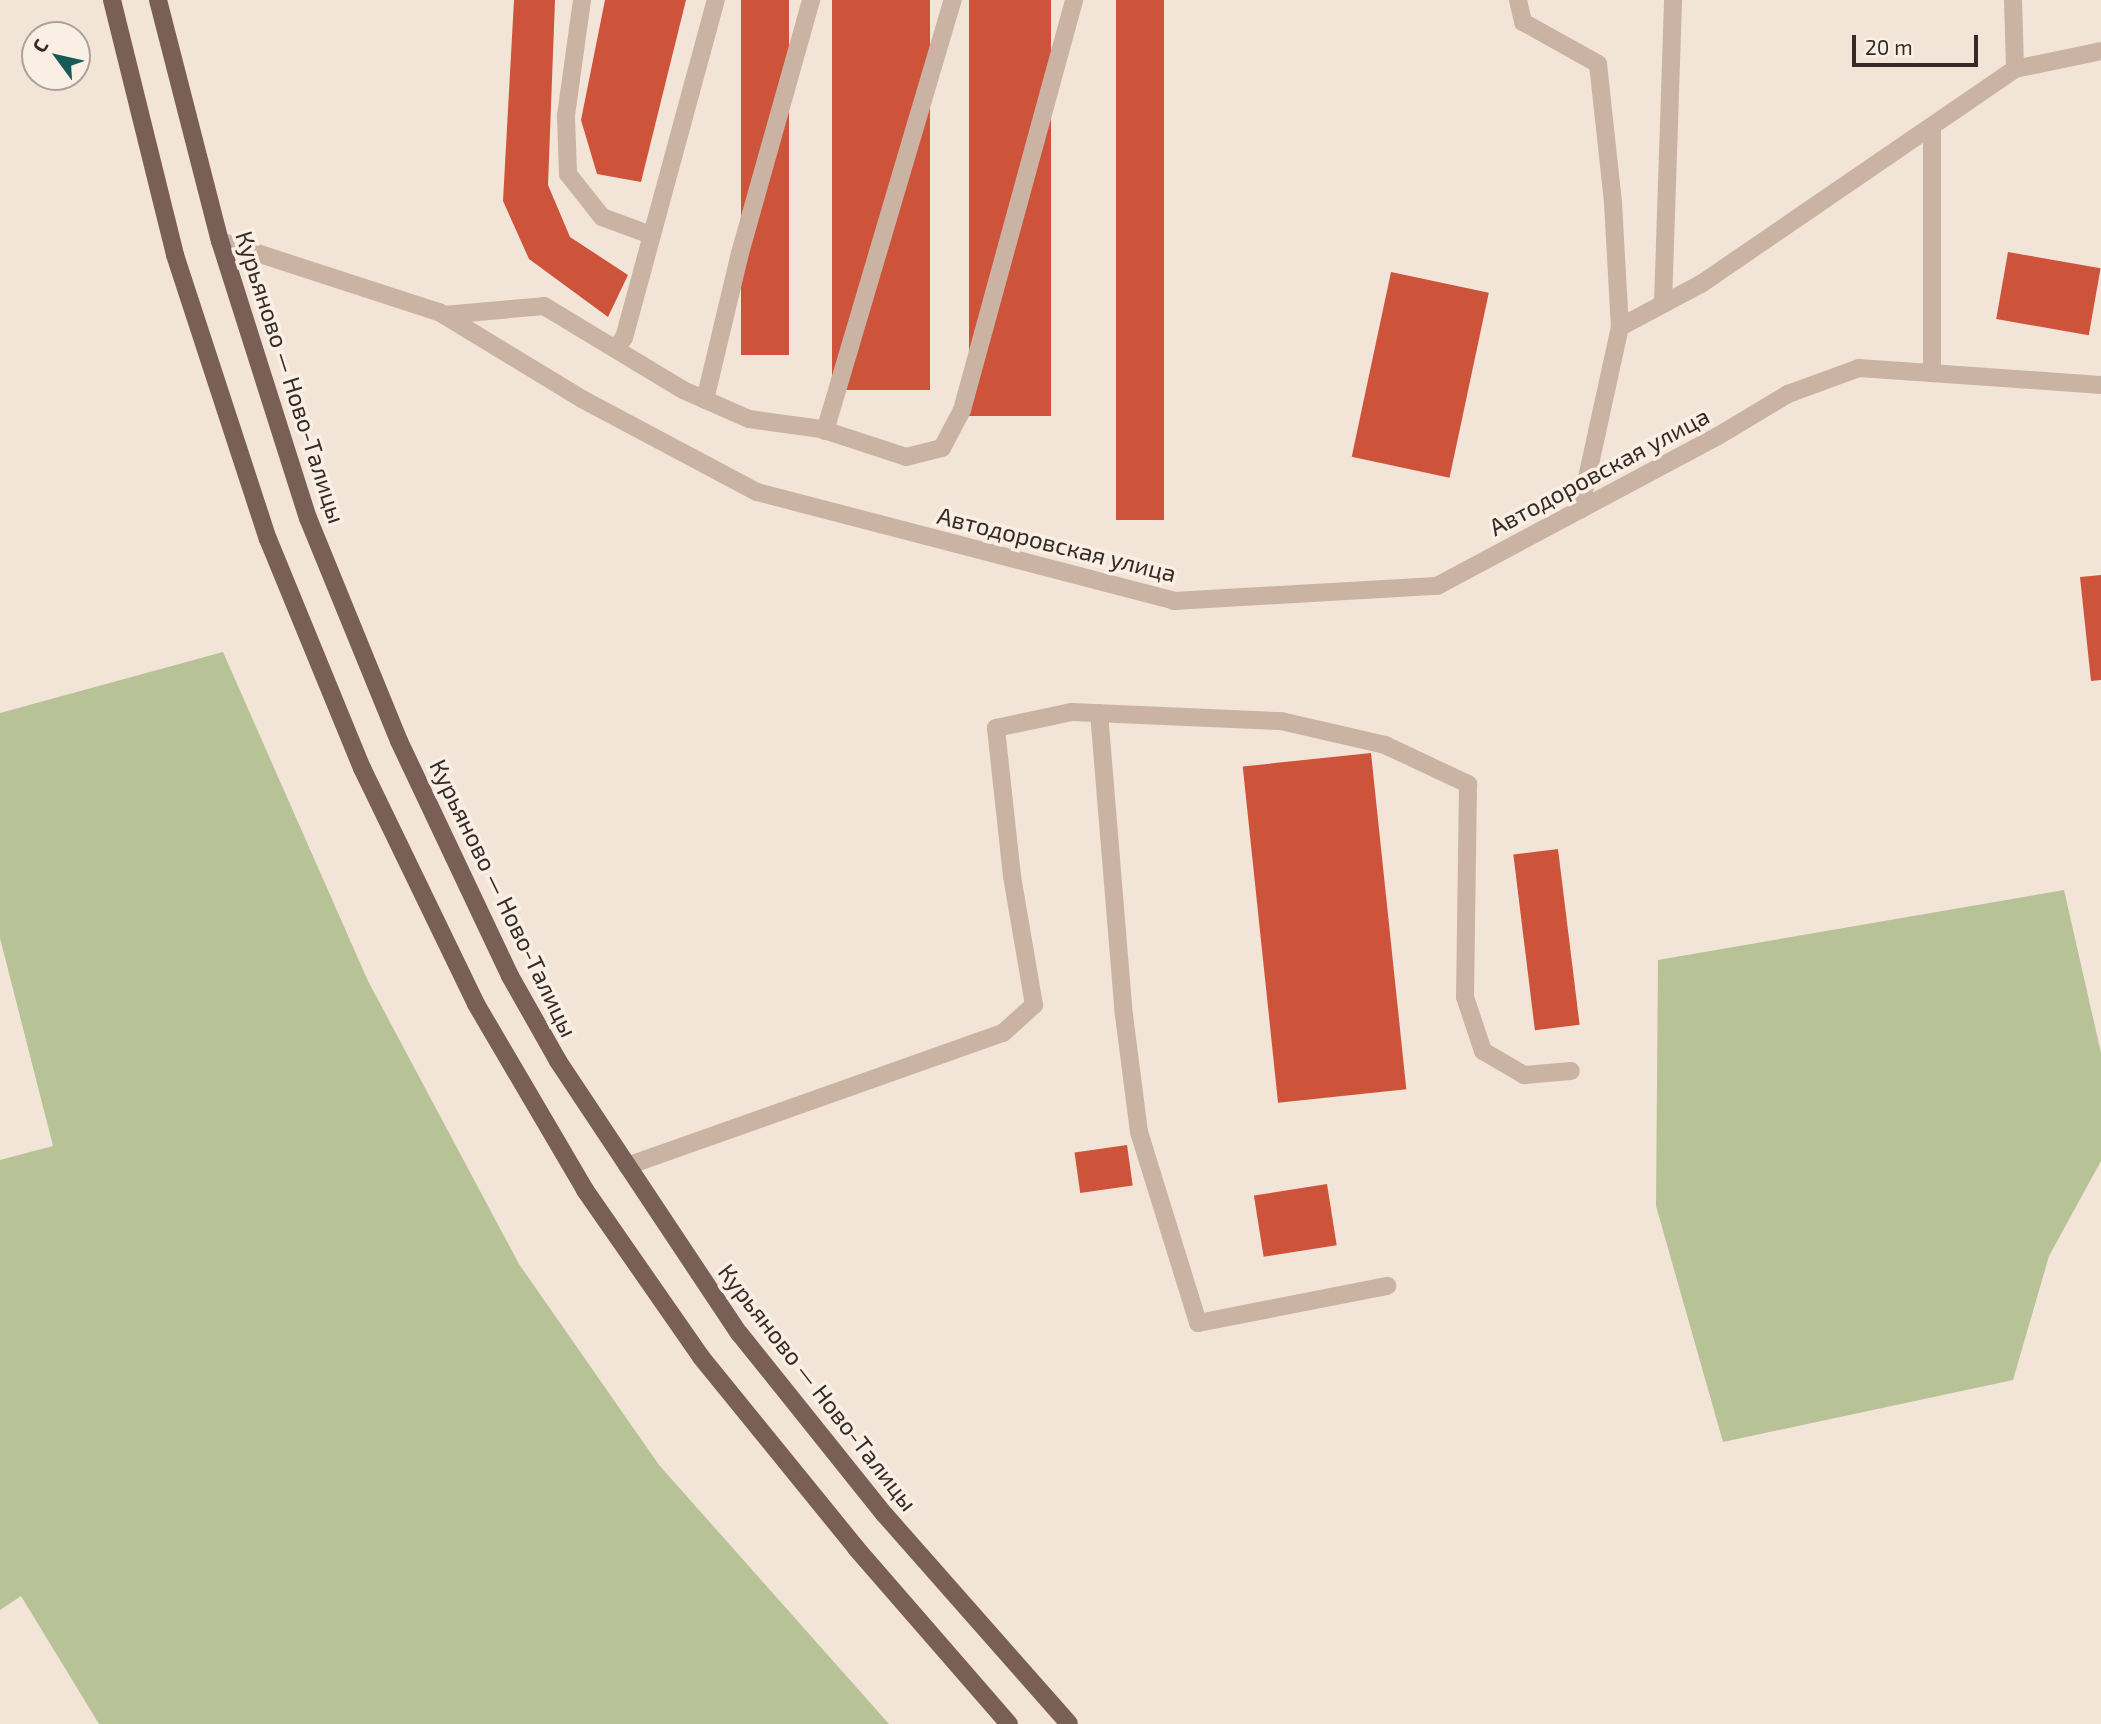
<!DOCTYPE html>
<meta charset="utf-8">
<style>
body{margin:0}
#map{position:relative;width:2101px;height:1724px;overflow:hidden;background:#f3e4d8;font-family:"Exo 2",sans-serif}
div>[style]{position:absolute}
[style*='--x']{left:calc(var(--x)*1px);top:calc(var(--y)*1px);width:calc(var(--w)*1px);rotate:calc(var(--a)*1deg)}
.green>*{inset:0;background:#b7c297}
.building>*{inset:0;background:#cd543b;transform-origin:0 0}
.minor>*{height:18px;margin:-9px;padding:0 9px;transform-origin:9px;border-radius:9px;background:#cbb3a3}
.major>*{height:18px;margin:-9px;padding:0 9px;transform-origin:9px;border-radius:9px;background:#795f56}
span{translate:-50% -50%;white-space:nowrap;text-align:center;line-height:1.15;-webkit-text-stroke:7px #faefe4;paint-order:stroke}
.street-label{font-size:24px;color:#362a26}
.north{position:absolute;left:21px;top:21px;width:70px;height:70px;box-sizing:border-box;background:#faefe4;border:2px solid #aca098;border-radius:50%;rotate:303deg;font-size:19px;font-weight:700;line-height:28px;text-align:center;color:#362a26}
.north::after{content:'';display:block;margin:auto;width:24px;height:32px;background:#195a59;clip-path:polygon(50% 0,100% 100%,50% 72%,0 100%)}
.scale{position:absolute;left:1852px;top:35px;width:126px;height:32px;box-sizing:border-box;border:4px solid #362a26;border-top:0;padding-left:9px;font-size:21px;line-height:24px;white-space:nowrap;color:#362a26;-webkit-text-stroke:5px #faefe4;paint-order:stroke}
</style>
<div id="map">
<div class="green">
<div style="clip-path:polygon(223px 652px,368px 981px,519px 1264px,659px 1465px,889px 1724px,99px 1724px,21px 1596px,0 1610px,0 1160px,53px 1146px,0 938px,0 713px)"></div>
<div style="clip-path:polygon(2064px 890px,2101px 1053px,2101px 1161px,2049px 1256px,2013px 1380px,1723px 1442px,1656px 1206px,1658px 960px)"></div>
</div>
<div class="building">
<div style="clip-path:polygon(514px 0,555px 0,548px 185px,570px 237px,628px 275px,608px 317px,529px 259px,503px 201px)"></div>
<div style="clip-path:polygon(605px 0,686px 0,641px 182px,597px 174px,581px 120px)"></div>
<div style="left:741px;top:0;width:48px;height:355px"></div>
<div style="left:832px;top:0;width:98px;height:390px"></div>
<div style="left:969px;top:0;width:82px;height:416px"></div>
<div style="left:1116px;top:0;width:48px;height:520px"></div>
<div style="left:2008px;top:252px;width:94px;height:68px;rotate:10deg"></div>
<div style="left:1391px;top:272px;width:100px;height:189px;rotate:12deg"></div>
<div style="clip-path:polygon(2101px 575px,2101px 680px,2091px 681px,2080px 577px)"></div>
<div style="left:1371px;top:753px;width:338px;height:129px;rotate:84deg"></div>
<div style="left:1558px;top:849px;width:177px;height:45px;rotate:83deg"></div>
<div style="left:1127px;top:1145px;width:41px;height:53px;rotate:82deg"></div>
<div style="left:1327px;top:1184px;width:62px;height:74px;rotate:81deg"></div>
</div>
<div class="minor">
<div style="--x:582;--y:0;--w:117;--a:97.9"></div>
<div style="--x:566;--y:116;--w:58;--a:88"></div>
<div style="--x:568;--y:174;--w:55;--a:51.7"></div>
<div style="--x:602;--y:217;--w:52;--a:20.2"></div>
<div style="--x:1518;--y:0;--w:23;--a:77"></div>
<div style="--x:1523;--y:22;--w:86;--a:29.2"></div>
<div style="--x:1598;--y:64;--w:140;--a:83.8"></div>
<div style="--x:1613;--y:203;--w:124;--a:86.8"></div>
<div style="--x:2013;--y:0;--w:69;--a:88.3"></div>
<div style="--x:1932;--y:126;--w:247;--a:90"></div>
<div style="--x:220;--y:241;--w:230;--a:18"></div>
<div style="--x:439;--y:312;--w:167;--a:31.3"></div>
<div style="--x:582;--y:399;--w:198;--a:28"></div>
<div style="--x:757;--y:492;--w:431;--a:14.6"></div>
<div style="--x:1174;--y:601;--w:263;--a:-3.3"></div>
<div style="--x:1437;--y:586;--w:319;--a:-28.1"></div>
<div style="--x:1718;--y:436;--w:82;--a:-31"></div>
<div style="--x:1788;--y:394;--w:76;--a:-20.1"></div>
<div style="--x:1859;--y:368;--w:243;--a:4"></div>
<div style="--x:1663;--y:304;--w:304;--a:-88.1"></div>
<div style="--x:444;--y:315;--w:100;--a:-5.1"></div>
<div style="--x:544;--y:306;--w:162;--a:31.1"></div>
<div style="--x:683;--y:390;--w:72;--a:23.7"></div>
<div style="--x:749;--y:419;--w:73;--a:7.9"></div>
<div style="--x:821;--y:429;--w:89;--a:18.2"></div>
<div style="--x:906;--y:457;--w:37;--a:-14"></div>
<div style="--x:942;--y:448;--w:43;--a:-62.2"></div>
<div style="--x:962;--y:410;--w:425;--a:-74.7"></div>
<div style="--x:615;--y:348;--w:13;--a:-48"></div>
<div style="--x:624;--y:338;--w:350;--a:-74.8"></div>
<div style="--x:705;--y:400;--w:151;--a:-76.6"></div>
<div style="--x:740;--y:253;--w:263;--a:-74.3"></div>
<div style="--x:825;--y:431;--w:450;--a:-73.5"></div>
<div style="--x:1580;--y:510;--w:187;--a:-77.7"></div>
<div style="--x:1620;--y:327;--w:92;--a:-28"></div>
<div style="--x:1701;--y:284;--w:381;--a:-34.4"></div>
<div style="--x:2015;--y:69;--w:88;--a:-11.8"></div>
<div style="--x:1099;--y:713;--w:303;--a:85.3"></div>
<div style="--x:1124;--y:1015;--w:118;--a:82.7"></div>
<div style="--x:1139;--y:1132;--w:200;--a:72.8"></div>
<div style="--x:1198;--y:1323;--w:193;--a:-11.1"></div>
<div style="--x:627;--y:1166;--w:399;--a:-19.5"></div>
<div style="--x:1003;--y:1033;--w:42;--a:-42.1"></div>
<div style="--x:1034;--y:1005;--w:131;--a:-99.7"></div>
<div style="--x:1012;--y:876;--w:149;--a:-96.2"></div>
<div style="--x:996;--y:728;--w:78;--a:-11.9"></div>
<div style="--x:1072;--y:712;--w:209;--a:2.5"></div>
<div style="--x:1281;--y:721;--w:107;--a:13"></div>
<div style="--x:1385;--y:745;--w:92;--a:25.2"></div>
<div style="--x:1468;--y:784;--w:213;--a:90.8"></div>
<div style="--x:1465;--y:997;--w:57;--a:71.6"></div>
<div style="--x:1483;--y:1051;--w:48;--a:30.3"></div>
<div style="--x:1524;--y:1075;--w:47;--a:-4.9"></div>
</div>
<div class="major">
<div style="--x:112;--y:0;--w:263;--a:76.1"></div>
<div style="--x:175;--y:255;--w:299;--a:71.9"></div>
<div style="--x:268;--y:539;--w:248;--a:67.7"></div>
<div style="--x:362;--y:768;--w:262;--a:64.2"></div>
<div style="--x:476;--y:1004;--w:216;--a:59.6"></div>
<div style="--x:585;--y:1190;--w:203;--a:55.2"></div>
<div style="--x:701;--y:1357;--w:246;--a:50.9"></div>
<div style="--x:856;--y:1548;--w:233;--a:49"></div>
<div style="--x:158;--y:0;--w:249;--a:75.6"></div>
<div style="--x:220;--y:241;--w:291;--a:72.4"></div>
<div style="--x:308;--y:518;--w:241;--a:67.8"></div>
<div style="--x:399;--y:741;--w:260;--a:64.7"></div>
<div style="--x:510;--y:976;--w:98;--a:60.5"></div>
<div style="--x:558;--y:1061;--w:327;--a:56.4"></div>
<div style="--x:739;--y:1333;--w:233;--a:51.3"></div>
<div style="--x:885;--y:1515;--w:278;--a:48.6"></div>
</div>
<div class="street-label">
<span style="left:291px;top:377px;rotate:72deg">Курьяново — Ново-Талицы</span>
<span style="left:1599px;top:471px;rotate:-28deg">Автодоровская улица</span>
<span style="left:1057px;top:544px;rotate:14deg">Автодоровская улица</span>
<span style="left:504px;top:898px;rotate:64deg">Курьяново — Ново-Талицы</span>
<span style="left:818px;top:1387px;rotate:52deg">Курьяново — Ново-Талицы</span>
</div>
<div class="north">С</div>
<div class="scale">20 m</div>
</div>
